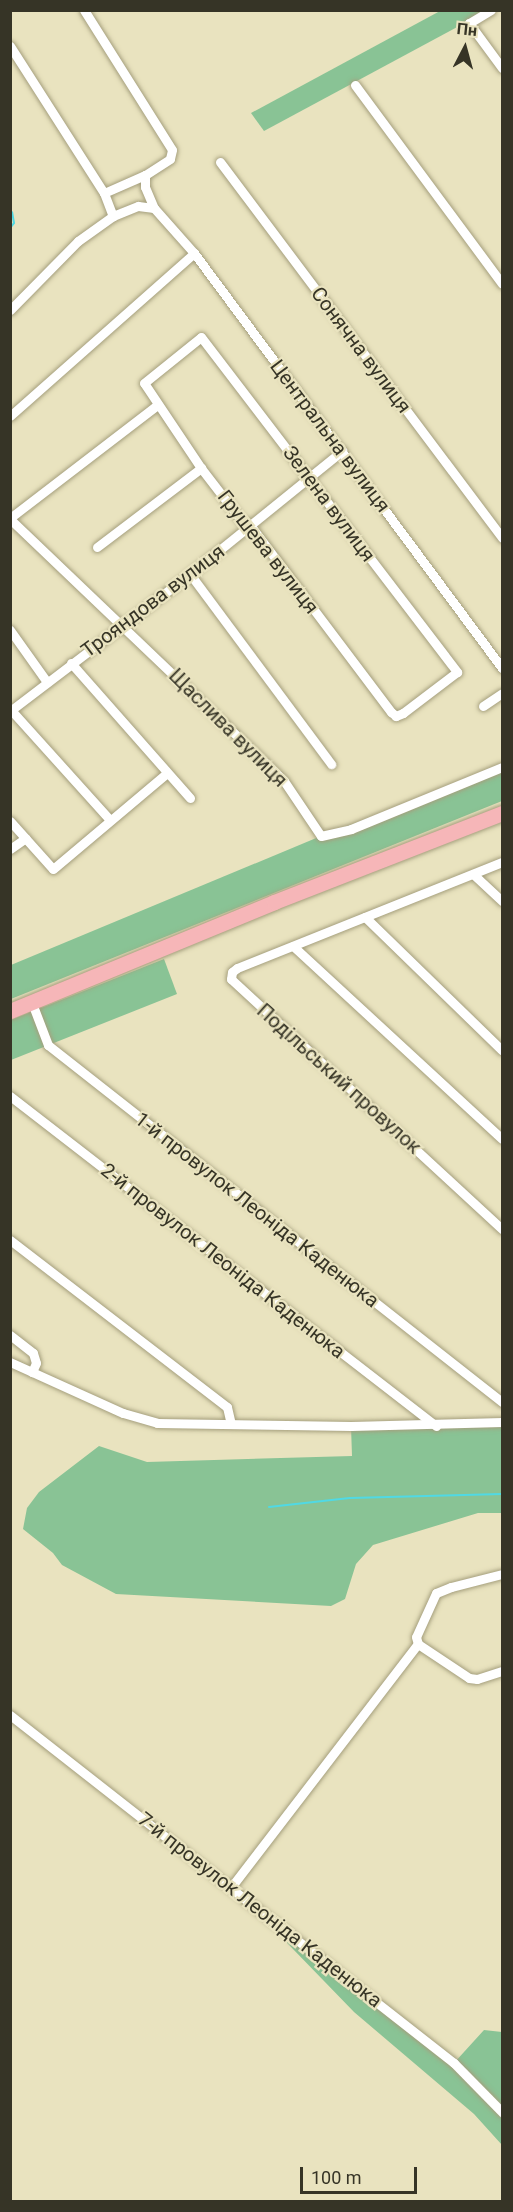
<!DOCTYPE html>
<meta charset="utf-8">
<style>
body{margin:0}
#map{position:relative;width:513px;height:2212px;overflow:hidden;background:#e9e3bf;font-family:Roboto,sans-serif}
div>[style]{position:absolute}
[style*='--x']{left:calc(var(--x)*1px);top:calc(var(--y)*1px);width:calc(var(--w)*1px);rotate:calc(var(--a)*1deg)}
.green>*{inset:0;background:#89c395}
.stream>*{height:2px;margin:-1px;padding:0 1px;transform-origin:1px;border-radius:1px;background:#50d9e4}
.roads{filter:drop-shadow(0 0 2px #a59f7d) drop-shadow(0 0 2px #a59f7d)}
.minor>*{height:9px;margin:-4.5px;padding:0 4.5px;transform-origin:4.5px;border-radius:4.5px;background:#fff}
.trunk>*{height:15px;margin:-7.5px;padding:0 7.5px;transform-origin:7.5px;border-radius:7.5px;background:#f6b6b8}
span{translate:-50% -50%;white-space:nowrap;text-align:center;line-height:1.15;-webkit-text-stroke:4.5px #e9e3bf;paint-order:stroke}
.street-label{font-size:20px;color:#363426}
.frame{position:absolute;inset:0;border:12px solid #363426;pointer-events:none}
.north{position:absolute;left:435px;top:18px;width:60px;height:60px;-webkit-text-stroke:4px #e9e3bf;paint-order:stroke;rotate:6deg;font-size:16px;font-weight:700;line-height:24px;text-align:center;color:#363426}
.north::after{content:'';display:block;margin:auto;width:21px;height:27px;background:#363426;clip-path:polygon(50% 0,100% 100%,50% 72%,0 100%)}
.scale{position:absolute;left:300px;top:2167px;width:117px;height:27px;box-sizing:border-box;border:3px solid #363426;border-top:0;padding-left:8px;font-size:18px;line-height:21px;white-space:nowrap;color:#363426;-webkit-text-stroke:4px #e9e3bf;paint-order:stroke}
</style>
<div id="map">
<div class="green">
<i style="clip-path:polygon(440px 11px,487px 11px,264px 131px,251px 113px)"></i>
<i style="clip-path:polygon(502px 767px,502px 801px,11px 999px,11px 965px,321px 836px)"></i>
<i style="clip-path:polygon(164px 959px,177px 994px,11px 1060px,11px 1020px)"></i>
<i style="clip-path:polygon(502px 1422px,502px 1513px,478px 1513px,373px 1545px,356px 1564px,345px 1599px,331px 1606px,116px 1594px,62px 1565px,53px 1553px,23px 1529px,27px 1508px,39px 1492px,99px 1446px,147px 1462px,352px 1456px,351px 1426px)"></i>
<i style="clip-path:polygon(232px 1886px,454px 2063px,484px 2030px,502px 2032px,502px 2145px,474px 2114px,354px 2012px)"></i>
</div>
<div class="stream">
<i style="--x:10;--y:228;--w:6;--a:-51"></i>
<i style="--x:14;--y:223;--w:11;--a:-100"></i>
<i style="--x:269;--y:1507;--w:81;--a:-6.3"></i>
<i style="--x:350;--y:1498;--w:152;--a:-1.5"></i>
</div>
<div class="roads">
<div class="minor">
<i style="--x:84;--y:10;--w:165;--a:57.8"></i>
<i style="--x:172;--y:150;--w:9;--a:103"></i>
<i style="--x:170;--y:159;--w:30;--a:147"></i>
<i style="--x:145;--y:175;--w:12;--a:90"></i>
<i style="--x:145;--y:187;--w:23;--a:67"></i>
<i style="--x:154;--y:208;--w:60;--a:48.4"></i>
<i style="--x:194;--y:253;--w:517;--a:53.42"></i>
<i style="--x:491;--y:10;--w:26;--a:149"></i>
<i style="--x:469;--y:23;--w:56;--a:53.7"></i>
<i style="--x:10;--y:46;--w:174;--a:57.4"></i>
<i style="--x:104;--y:193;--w:25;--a:69"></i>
<i style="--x:355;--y:85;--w:247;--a:53.5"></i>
<i style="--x:220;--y:162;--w:470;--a:53.1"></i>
<i style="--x:104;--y:193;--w:45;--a:-23.7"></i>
<i style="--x:10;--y:310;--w:97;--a:-45.4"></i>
<i style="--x:78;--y:241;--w:43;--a:-35.5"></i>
<i style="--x:113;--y:216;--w:27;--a:-22"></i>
<i style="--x:138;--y:206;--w:16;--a:7"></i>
<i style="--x:201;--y:337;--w:422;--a:52.6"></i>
<i style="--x:457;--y:672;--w:68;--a:142.8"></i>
<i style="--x:403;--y:713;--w:8;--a:157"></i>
<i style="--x:396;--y:716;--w:6;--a:-141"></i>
<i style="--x:391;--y:712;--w:234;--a:-127"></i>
<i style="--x:250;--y:525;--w:10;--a:-151"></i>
<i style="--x:241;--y:520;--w:66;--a:-127.6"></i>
<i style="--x:201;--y:468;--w:102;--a:-123.8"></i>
<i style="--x:144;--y:383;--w:73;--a:-38.9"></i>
<i style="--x:10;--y:416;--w:246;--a:-41.5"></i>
<i style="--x:10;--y:518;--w:185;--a:-37.5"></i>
<i style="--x:10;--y:519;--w:379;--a:43.7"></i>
<i style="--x:284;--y:781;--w:66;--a:56.1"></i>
<i style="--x:321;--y:836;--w:31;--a:-13"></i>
<i style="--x:351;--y:829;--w:163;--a:-22.3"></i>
<i style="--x:97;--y:547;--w:131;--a:-37.2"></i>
<i style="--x:190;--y:574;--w:237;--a:53.4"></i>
<i style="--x:10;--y:630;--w:64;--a:54.6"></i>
<i style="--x:71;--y:663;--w:180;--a:48.6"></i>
<i style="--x:483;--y:706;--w:23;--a:-34"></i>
<i style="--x:11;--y:710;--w:148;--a:48"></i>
<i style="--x:10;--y:711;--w:226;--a:-37.3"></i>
<i style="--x:190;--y:574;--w:196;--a:-39"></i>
<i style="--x:10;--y:821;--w:64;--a:48.1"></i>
<i style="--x:53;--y:869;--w:149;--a:-40.1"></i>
<i style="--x:10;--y:849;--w:19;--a:-35"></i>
<i style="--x:502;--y:862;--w:285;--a:158.2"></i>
<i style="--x:237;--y:968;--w:6;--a:141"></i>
<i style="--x:232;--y:972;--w:7;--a:98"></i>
<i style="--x:231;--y:979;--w:369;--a:42.7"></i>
<i style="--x:473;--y:874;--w:40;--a:43"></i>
<i style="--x:365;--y:917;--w:191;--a:44.2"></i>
<i style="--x:293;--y:946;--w:284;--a:42.7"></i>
<i style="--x:32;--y:1003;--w:45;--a:69.1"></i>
<i style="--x:48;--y:1045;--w:578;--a:38.18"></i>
<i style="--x:10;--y:1096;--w:539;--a:37.76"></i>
<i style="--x:10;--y:1240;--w:274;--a:37.6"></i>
<i style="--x:227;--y:1407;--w:17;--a:77"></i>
<i style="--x:10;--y:1335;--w:29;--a:38"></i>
<i style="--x:33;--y:1353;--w:10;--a:73"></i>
<i style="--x:36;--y:1363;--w:10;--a:114"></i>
<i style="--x:10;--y:1362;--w:124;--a:24.3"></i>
<i style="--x:123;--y:1413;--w:35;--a:16"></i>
<i style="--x:157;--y:1423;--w:194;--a:0.9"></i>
<i style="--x:351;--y:1426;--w:151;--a:-1.5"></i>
<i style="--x:502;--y:1574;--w:53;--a:165.7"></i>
<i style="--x:451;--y:1587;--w:16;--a:158"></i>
<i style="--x:436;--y:1593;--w:48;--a:114.4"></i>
<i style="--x:416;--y:1637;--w:7;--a:74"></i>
<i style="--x:418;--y:1644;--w:61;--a:33.7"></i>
<i style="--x:469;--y:1678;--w:8;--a:7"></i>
<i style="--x:477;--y:1679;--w:26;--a:-18"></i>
<i style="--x:10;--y:1715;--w:564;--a:38.09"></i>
<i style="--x:454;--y:2063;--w:69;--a:45.6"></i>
<i style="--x:232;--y:1886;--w:305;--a:-52.5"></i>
</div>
<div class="trunk">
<i style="--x:10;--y:1011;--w:286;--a:-22.4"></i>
<i style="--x:274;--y:902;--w:245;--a:-21.3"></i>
</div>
</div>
<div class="street-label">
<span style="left:361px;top:350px;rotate:53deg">Сонячна вулиця</span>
<span style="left:330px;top:436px;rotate:53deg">Центральна вулиця</span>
<span style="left:329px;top:504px;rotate:53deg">Зелена вулиця</span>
<span style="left:268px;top:552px;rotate:52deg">Грушева вулиця</span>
<span style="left:153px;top:601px;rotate:-37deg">Трояндова вулиця</span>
<span style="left:228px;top:728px;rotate:45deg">Щаслива вулиця</span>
<span style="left:339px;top:1079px;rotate:42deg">Подільський провулок</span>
<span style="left:257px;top:1210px;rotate:38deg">1-й провулок Леоніда Каденюка</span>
<span style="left:223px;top:1261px;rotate:38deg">2-й провулок Леоніда Каденюка</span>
<span style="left:260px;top:1910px;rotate:38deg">7-й провулок Леоніда Каденюка</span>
</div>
<div class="frame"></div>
<div class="north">Пн</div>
<div class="scale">100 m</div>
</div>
